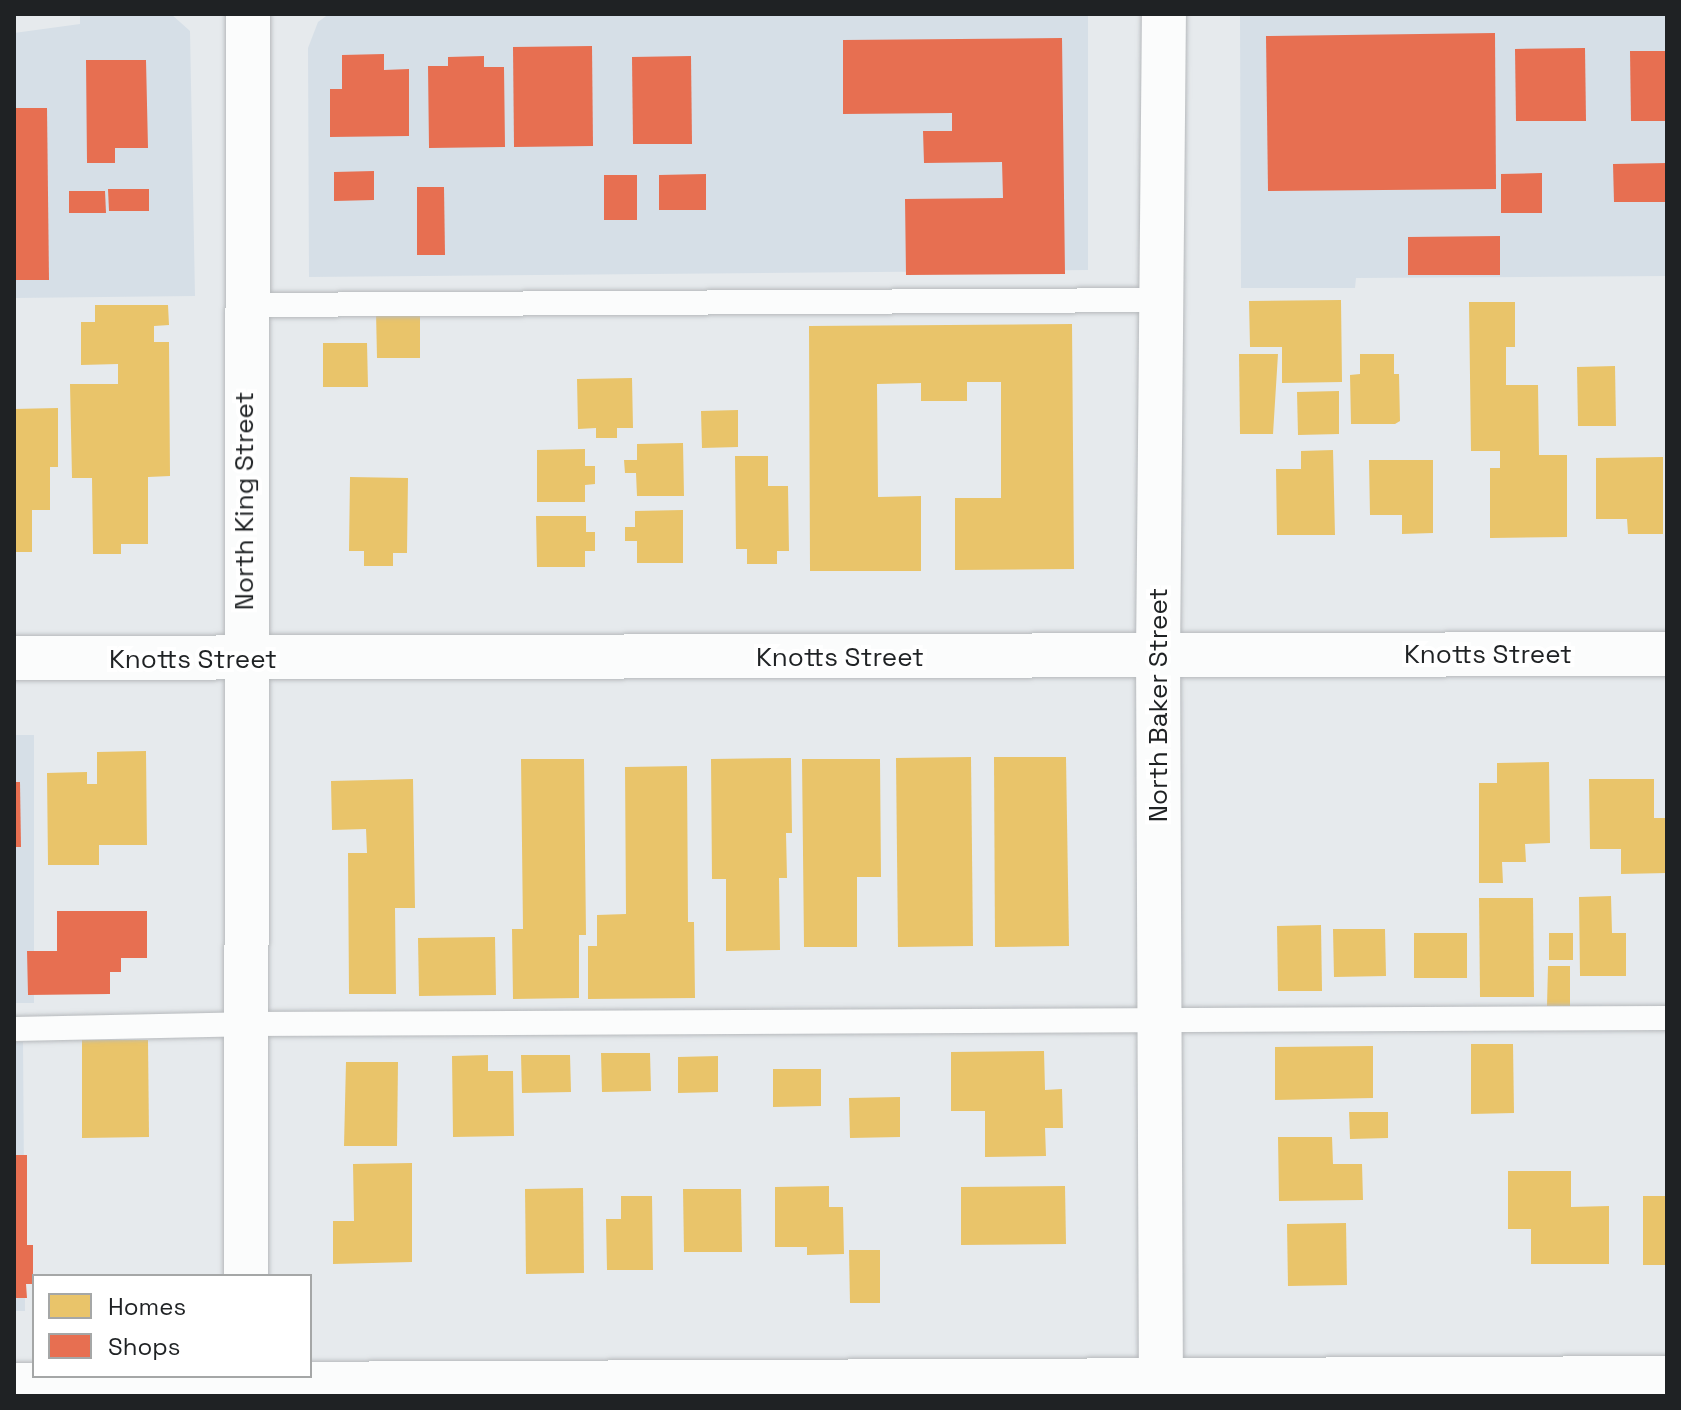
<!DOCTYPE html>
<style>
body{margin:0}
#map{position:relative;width:1681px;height:1410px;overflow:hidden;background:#e6eaed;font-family:"Space Grotesk",sans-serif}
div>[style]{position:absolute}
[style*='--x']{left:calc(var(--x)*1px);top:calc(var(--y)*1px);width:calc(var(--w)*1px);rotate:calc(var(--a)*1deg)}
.built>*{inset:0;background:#d6dfe7}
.homes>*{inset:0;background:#e9c46a}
.shops>*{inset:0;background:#e76f51}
.roads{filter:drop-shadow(0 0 2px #b6b9bc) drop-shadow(0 0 2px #b6b9bc)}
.service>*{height:24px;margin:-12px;padding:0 12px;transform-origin:12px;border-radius:12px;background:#fbfcfc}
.minor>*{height:44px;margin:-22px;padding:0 22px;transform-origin:22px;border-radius:22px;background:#fbfcfc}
span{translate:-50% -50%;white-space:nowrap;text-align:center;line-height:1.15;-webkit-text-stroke:8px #fff;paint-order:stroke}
.street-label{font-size:26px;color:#1f2224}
.frame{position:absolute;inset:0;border:16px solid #1f2224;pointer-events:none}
.legend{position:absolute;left:32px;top:1274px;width:280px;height:104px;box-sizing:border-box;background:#fff;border:2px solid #a5a7a7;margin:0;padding:10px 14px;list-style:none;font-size:24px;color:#1f2224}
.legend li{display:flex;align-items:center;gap:16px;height:40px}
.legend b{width:40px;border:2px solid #a5a7a7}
</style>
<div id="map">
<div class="built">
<i style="clip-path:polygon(80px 14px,171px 14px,190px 31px,195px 296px,14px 298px,14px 33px,80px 24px)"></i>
<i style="clip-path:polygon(329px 14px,1088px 14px,1088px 270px,309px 277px,308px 48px,318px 22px)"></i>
<i style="clip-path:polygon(1240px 14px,1667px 14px,1667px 276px,1356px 278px,1355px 288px,1241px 288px)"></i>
<i style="clip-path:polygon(14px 735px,34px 735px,34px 1003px,14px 1003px)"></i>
<i style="clip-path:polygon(14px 1042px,23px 1042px,25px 1311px,14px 1311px)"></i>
</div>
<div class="homes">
<i style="clip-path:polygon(1341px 300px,1342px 382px,1282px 383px,1282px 347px,1250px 347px,1249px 301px)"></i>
<i style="clip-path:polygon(1469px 302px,1515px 302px,1515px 347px,1506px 347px,1506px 385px,1538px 385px,1539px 455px,1567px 455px,1567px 537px,1490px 538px,1490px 468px,1500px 468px,1500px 451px,1471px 451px)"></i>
<i style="clip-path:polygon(95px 305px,168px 305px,169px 325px,154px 326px,154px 342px,169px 342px,170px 476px,148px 477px,148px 544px,121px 544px,121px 554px,93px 554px,92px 478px,72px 478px,70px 384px,118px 384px,118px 364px,81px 365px,81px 322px,95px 322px)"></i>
<i style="clip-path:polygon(376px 311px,420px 311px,420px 358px,377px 358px)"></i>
<i style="clip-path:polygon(1072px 324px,1074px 569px,955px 570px,955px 498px,1001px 498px,1001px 382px,967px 382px,967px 401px,921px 401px,921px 383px,877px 384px,878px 497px,921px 496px,921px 571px,810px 571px,809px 326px)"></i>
<i style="clip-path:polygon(323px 343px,367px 343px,368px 387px,323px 387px)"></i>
<i style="clip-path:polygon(1239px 354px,1278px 354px,1273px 434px,1240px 434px)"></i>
<i style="clip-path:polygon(1360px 354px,1394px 354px,1394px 374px,1399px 374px,1400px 421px,1395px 424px,1351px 424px,1350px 375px,1360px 374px)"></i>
<i style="clip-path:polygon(1615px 366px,1616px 426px,1578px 426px,1577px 367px)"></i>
<i style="clip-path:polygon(632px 378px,633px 428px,617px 428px,617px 438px,596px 438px,596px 428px,578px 429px,577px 379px)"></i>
<i style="clip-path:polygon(1339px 391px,1339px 434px,1298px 435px,1297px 392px)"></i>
<i style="clip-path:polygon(58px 408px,58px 467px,50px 467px,50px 510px,32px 510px,32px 552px,14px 552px,14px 409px)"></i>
<i style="clip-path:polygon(738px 410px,738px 447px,702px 448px,701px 411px)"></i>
<i style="clip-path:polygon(683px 443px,684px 496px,637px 496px,636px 473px,625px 473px,624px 460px,637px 460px,637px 444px)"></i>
<i style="clip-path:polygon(585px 449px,585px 466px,595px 466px,595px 484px,585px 485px,585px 502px,537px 502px,537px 450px)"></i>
<i style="clip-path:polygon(1333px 450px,1335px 535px,1277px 535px,1276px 469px,1301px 469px,1301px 451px)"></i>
<i style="clip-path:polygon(735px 456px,768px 456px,768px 486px,788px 486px,789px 551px,777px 551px,777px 564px,747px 564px,747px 549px,736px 549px)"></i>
<i style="clip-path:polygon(1663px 457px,1663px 534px,1628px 534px,1627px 519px,1596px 519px,1596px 458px)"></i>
<i style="clip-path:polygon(1369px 460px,1433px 460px,1433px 533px,1402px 534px,1402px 515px,1370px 515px)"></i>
<i style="clip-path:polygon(350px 477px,408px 478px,407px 553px,393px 553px,393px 566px,364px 566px,364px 551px,349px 551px)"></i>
<i style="clip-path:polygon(683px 510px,683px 563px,637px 563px,637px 541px,625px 541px,625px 527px,635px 527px,635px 511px)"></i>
<i style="clip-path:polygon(536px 516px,586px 516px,586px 532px,595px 532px,595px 551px,585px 551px,585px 567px,537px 567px)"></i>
<i style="clip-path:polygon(146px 751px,147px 845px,99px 845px,99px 865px,48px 865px,47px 773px,87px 772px,87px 784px,97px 784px,97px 752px)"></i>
<i style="clip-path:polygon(971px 757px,973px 946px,898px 947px,896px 758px)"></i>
<i style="clip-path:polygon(994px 757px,1066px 757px,1069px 946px,995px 947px)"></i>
<i style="clip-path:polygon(791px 758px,792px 833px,786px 833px,787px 878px,779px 878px,780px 950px,726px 951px,726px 879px,712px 879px,711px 759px)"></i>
<i style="clip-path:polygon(521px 759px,584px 759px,586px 935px,579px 935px,579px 998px,513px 999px,512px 929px,523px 929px)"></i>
<i style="clip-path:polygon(802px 759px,880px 759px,881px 877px,857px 877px,857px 947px,804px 947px)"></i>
<i style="clip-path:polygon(1549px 762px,1550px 843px,1525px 844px,1526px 862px,1502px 862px,1503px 883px,1479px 883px,1479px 783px,1497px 783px,1497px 763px)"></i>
<i style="clip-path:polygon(687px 766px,688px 922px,694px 922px,695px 998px,588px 999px,588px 946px,597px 946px,597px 915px,626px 914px,625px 767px)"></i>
<i style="clip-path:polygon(413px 779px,415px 908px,395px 908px,396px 994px,349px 994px,348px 853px,367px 853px,366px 829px,332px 830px,331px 781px)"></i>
<i style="clip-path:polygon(1589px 779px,1654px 779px,1654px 818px,1667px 818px,1667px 873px,1621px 874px,1621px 849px,1590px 849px)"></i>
<i style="clip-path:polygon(1611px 896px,1612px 933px,1626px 933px,1626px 976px,1580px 976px,1579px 897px)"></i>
<i style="clip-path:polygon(1479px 898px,1533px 898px,1534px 997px,1480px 997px)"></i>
<i style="clip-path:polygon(1321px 925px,1322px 991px,1278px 991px,1277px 926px)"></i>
<i style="clip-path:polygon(1333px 929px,1385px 929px,1386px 976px,1334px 977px)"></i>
<i style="clip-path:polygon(1414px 933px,1467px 933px,1467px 978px,1414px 978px)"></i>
<i style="clip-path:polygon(1549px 933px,1573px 933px,1573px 960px,1549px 960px)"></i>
<i style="clip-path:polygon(495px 937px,496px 995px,419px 996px,418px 938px)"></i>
<i style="clip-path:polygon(1548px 966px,1570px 966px,1570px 1006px,1547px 1006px)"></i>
<i style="clip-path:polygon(82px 1040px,148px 1040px,149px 1137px,82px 1138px)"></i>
<i style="clip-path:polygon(1471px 1044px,1513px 1044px,1514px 1113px,1471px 1114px)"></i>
<i style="clip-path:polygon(1373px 1046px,1373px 1098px,1275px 1100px,1275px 1047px)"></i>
<i style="clip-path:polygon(1044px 1051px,1045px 1090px,1062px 1089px,1063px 1128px,1045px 1128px,1046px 1156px,985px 1157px,985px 1111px,951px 1111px,951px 1052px)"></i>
<i style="clip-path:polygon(601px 1053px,650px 1053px,651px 1091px,602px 1092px)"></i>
<i style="clip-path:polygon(488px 1055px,488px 1071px,513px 1071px,514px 1136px,453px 1137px,452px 1056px)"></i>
<i style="clip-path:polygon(521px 1055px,570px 1055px,571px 1092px,522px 1093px)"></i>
<i style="clip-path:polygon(718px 1056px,718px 1092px,678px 1093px,678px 1057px)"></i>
<i style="clip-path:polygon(346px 1062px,398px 1062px,397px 1146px,344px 1146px)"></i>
<i style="clip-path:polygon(773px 1069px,821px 1069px,821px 1106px,773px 1107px)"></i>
<i style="clip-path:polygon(900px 1097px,900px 1137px,850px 1138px,849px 1098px)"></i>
<i style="clip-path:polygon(1349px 1112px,1388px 1112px,1388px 1138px,1350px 1139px)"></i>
<i style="clip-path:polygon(1278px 1137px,1332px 1137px,1333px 1164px,1362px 1164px,1363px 1200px,1279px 1201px)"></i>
<i style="clip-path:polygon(412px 1163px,412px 1262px,333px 1264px,333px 1221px,354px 1221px,353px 1164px)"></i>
<i style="clip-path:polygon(1508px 1171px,1571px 1171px,1571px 1207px,1609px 1206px,1609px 1264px,1531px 1264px,1531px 1229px,1508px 1229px)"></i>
<i style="clip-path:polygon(829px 1186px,829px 1207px,843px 1207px,844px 1254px,807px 1255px,807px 1247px,775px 1247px,775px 1187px)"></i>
<i style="clip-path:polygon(1065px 1186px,1066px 1244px,961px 1245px,961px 1187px)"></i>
<i style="clip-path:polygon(583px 1188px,584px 1273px,526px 1274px,525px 1189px)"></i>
<i style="clip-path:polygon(683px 1189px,741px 1189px,742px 1252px,684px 1252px)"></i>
<i style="clip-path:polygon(621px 1196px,652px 1196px,653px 1270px,607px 1270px,606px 1219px,621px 1219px)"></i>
<i style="clip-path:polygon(1643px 1196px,1667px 1196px,1667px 1265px,1643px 1265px)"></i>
<i style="clip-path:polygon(1346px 1223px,1347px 1285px,1288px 1286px,1287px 1224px)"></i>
<i style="clip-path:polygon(849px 1250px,880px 1250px,880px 1303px,850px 1303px)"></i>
</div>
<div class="shops">
<i style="clip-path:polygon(1495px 33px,1496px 189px,1268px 191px,1266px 36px)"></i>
<i style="clip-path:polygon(1062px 38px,1065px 274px,906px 275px,905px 199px,1003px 198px,1002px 162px,924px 163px,923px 131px,952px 131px,952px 113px,843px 114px,843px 40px)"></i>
<i style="clip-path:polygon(592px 46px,593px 146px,514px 147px,513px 47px)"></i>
<i style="clip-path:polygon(1585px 48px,1586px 121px,1516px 121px,1515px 49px)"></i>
<i style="clip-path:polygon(1630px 51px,1667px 51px,1667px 121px,1631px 121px)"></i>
<i style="clip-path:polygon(384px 54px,384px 70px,409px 69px,409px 136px,330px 137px,330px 89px,342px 89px,342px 55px)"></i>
<i style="clip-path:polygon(484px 56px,484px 67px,504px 67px,505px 147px,429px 148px,428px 66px,448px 66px,448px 57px)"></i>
<i style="clip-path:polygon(691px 56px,692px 144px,633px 144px,632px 57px)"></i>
<i style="clip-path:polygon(86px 60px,146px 60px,148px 148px,115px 148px,115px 163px,87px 163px)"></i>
<i style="clip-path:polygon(14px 108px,47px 108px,49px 280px,14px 280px)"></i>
<i style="clip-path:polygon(1667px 163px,1667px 202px,1614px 202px,1613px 164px)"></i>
<i style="clip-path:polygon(374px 171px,374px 200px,334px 201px,334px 172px)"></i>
<i style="clip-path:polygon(1542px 173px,1542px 213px,1501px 213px,1501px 174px)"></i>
<i style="clip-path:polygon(706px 174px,706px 210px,659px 210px,659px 175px)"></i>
<i style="clip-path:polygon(604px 175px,637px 175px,637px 220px,604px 220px)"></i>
<i style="clip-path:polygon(417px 187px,444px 187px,445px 255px,417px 255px)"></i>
<i style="clip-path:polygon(108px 189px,149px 189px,149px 211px,109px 211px)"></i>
<i style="clip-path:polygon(69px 191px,105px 191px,106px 213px,69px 213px)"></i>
<i style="clip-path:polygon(1500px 236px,1500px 275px,1408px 275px,1408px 237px)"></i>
<i style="clip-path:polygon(14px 782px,20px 782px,21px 847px,14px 847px)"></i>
<i style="clip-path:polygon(57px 911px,147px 911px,147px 958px,121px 958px,121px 972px,110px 972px,110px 994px,28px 995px,27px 951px,57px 951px)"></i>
<i style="clip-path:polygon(14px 1155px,27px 1155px,27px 1245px,33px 1245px,33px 1284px,26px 1284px,27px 1298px,14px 1298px)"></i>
</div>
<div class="roads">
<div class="service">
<i style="--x:246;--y:305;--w:915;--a:-0.31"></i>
<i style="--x:14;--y:1029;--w:231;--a:-1.2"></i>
<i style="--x:245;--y:1024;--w:1422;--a:-0.24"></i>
</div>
<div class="minor">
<i style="--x:14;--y:658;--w:1653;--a:-0.14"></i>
<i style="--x:246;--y:1276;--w:1262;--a:-89.91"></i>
<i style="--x:14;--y:1385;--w:1653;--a:-0.24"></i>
<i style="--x:1161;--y:1396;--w:739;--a:-90.23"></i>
<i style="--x:1158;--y:657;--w:643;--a:-89.47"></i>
</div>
</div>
<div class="street-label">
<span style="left:245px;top:501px;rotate:-90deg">North King Street</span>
<span style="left:1488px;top:655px">Knotts Street</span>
<span style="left:840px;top:658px">Knotts Street</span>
<span style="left:193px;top:660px">Knotts Street</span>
<span style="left:1159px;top:705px;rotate:-90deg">North Baker Street</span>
</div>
<div class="frame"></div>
<ul class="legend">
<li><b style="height:22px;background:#e9c46a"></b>Homes</li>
<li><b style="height:22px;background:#e76f51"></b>Shops</li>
</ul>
</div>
